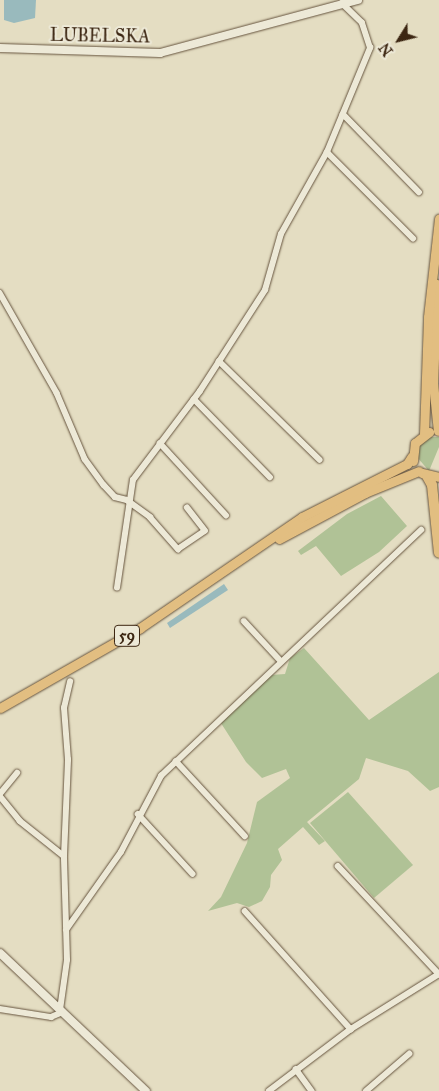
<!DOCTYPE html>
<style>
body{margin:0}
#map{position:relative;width:439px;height:1091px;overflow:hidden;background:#e4ddc2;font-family:"IM FELL Great Primer",serif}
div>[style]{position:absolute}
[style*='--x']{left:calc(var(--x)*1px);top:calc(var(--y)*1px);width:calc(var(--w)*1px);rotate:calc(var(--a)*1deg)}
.green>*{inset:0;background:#b0c296}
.water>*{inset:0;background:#99babd}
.roads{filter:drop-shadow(0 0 1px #66543e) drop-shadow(0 0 1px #66543e)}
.street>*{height:5.5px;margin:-2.75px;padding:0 2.75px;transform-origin:2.75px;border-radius:2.75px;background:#ede9d7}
.secondary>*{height:8px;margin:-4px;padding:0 4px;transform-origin:4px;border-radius:4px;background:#ede9d7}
.primary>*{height:9px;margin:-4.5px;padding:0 4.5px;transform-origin:4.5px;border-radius:4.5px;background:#e2be81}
.highway>*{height:10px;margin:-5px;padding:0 5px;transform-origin:5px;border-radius:5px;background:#e2be81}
span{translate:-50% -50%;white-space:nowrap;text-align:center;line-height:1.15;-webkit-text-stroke:4px #ede9d7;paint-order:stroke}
.shield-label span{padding:1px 4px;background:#ede9d7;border:1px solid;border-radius:4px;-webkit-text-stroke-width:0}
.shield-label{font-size:16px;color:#3c2612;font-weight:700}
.street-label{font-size:18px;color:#3c2612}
.north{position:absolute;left:374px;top:15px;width:50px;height:50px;-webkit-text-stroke:4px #ede9d7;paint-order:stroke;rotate:234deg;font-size:14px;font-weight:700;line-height:20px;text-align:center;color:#3c2612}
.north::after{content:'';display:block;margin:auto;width:18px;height:22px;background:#3c2612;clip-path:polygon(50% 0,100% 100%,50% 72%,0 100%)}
</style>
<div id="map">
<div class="green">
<i style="clip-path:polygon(429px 437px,439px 437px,439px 447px,429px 471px,417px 457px,420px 445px)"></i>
<i style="clip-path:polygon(381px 496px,407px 526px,379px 552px,341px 576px,316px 546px,301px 555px,298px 551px,347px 514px)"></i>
<i style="clip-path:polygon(304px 648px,369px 720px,439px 672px,439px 787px,430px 791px,408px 771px,366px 758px,359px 779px,307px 822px,325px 841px,319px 845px,303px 827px,278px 849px,282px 860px,271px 875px,270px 887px,262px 901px,249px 907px,237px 903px,208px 911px,221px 897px,247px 843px,257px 802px,290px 778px,286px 769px,262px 778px,246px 762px,219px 720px,271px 675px,285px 674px,290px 658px)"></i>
<i style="clip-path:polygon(348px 792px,413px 865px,374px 898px,310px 823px)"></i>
</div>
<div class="water">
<i style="clip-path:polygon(4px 0,36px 0,35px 18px,14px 23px,4px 20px)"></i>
<i style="clip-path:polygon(224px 584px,228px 590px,170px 628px,167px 623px)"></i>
</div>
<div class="roads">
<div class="street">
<i style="--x:343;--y:114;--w:109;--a:45.7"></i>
<i style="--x:327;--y:152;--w:122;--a:45"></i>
<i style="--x:0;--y:293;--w:115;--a:60.3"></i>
<i style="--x:57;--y:393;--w:72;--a:67"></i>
<i style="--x:85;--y:459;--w:32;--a:54"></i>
<i style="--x:104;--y:485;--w:16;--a:47"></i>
<i style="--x:115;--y:497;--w:12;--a:14"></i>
<i style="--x:127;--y:500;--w:29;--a:36"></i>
<i style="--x:150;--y:517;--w:43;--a:48.8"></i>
<i style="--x:178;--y:549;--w:32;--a:-34"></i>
<i style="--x:205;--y:531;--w:29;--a:-128"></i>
<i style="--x:219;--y:361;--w:141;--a:44.4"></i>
<i style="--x:194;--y:399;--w:109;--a:45.7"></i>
<i style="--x:160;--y:443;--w:98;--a:47.5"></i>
<i style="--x:117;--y:588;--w:109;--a:-81.6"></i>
<i style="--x:133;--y:480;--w:111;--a:-53"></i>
<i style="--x:200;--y:391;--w:120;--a:-57.2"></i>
<i style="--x:265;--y:290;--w:58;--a:-74.1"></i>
<i style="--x:281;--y:234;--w:94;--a:-60.7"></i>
<i style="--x:327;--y:152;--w:113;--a:-67.5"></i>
<i style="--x:370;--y:48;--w:26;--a:-108"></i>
<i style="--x:362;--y:23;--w:28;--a:-136"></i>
<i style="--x:244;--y:621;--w:53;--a:47.3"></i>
<i style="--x:176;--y:761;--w:102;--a:47.4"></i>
<i style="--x:0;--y:794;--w:27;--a:-51"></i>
<i style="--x:0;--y:796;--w:32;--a:51"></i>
<i style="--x:20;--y:821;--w:56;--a:38.5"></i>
<i style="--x:138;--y:814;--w:81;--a:47.5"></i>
<i style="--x:338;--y:866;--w:148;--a:46.9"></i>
<i style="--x:245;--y:911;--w:159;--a:48.1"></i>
<i style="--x:66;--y:930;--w:95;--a:-54.8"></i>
<i style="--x:121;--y:852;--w:86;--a:-62.2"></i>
<i style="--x:161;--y:776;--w:358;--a:-43.4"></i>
<i style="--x:0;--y:1009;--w:52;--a:8.9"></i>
<i style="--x:51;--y:1017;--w:13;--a:-23"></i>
<i style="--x:60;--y:1010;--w:50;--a:-82"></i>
<i style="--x:67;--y:960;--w:104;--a:-91.7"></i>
<i style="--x:64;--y:856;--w:96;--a:-87.6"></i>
<i style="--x:68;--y:760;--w:52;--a:-94.4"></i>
<i style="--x:64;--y:708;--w:27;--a:-77"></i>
<i style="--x:296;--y:1069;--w:27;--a:54"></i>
<i style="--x:269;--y:1091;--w:103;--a:-37.1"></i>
<i style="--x:351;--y:1029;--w:104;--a:-32"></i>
<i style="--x:366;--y:1091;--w:57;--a:-40.7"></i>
</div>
<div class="secondary">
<i style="--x:0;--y:48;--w:160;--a:1.8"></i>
<i style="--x:160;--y:53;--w:205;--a:-15"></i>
<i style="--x:0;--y:953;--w:201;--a:43.4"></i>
</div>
<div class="primary">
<i style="--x:437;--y:284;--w:99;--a:92.3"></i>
<i style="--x:433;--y:383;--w:48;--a:84.1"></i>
<i style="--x:424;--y:434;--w:117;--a:-88"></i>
<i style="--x:428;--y:317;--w:99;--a:-83.6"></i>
<i style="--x:413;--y:461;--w:18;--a:-84"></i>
<i style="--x:415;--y:443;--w:18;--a:-38"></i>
<i style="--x:422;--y:473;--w:17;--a:13"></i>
<i style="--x:279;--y:539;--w:98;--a:-28.1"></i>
<i style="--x:365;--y:493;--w:58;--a:-22.2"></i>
<i style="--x:0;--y:708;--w:161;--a:-29.7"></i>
<i style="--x:140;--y:628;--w:196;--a:-34.4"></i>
<i style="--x:302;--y:517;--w:118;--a:-26.8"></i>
<i style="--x:407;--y:464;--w:9;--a:-58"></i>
</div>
<div class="highway">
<i style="--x:427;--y:476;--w:10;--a:61"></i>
<i style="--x:432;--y:485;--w:68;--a:84.1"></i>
</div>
</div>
<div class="shield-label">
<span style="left:127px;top:636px">59</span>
</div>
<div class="street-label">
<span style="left:100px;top:36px;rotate:1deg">LUBELSKA</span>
</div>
<div class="north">N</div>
</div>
